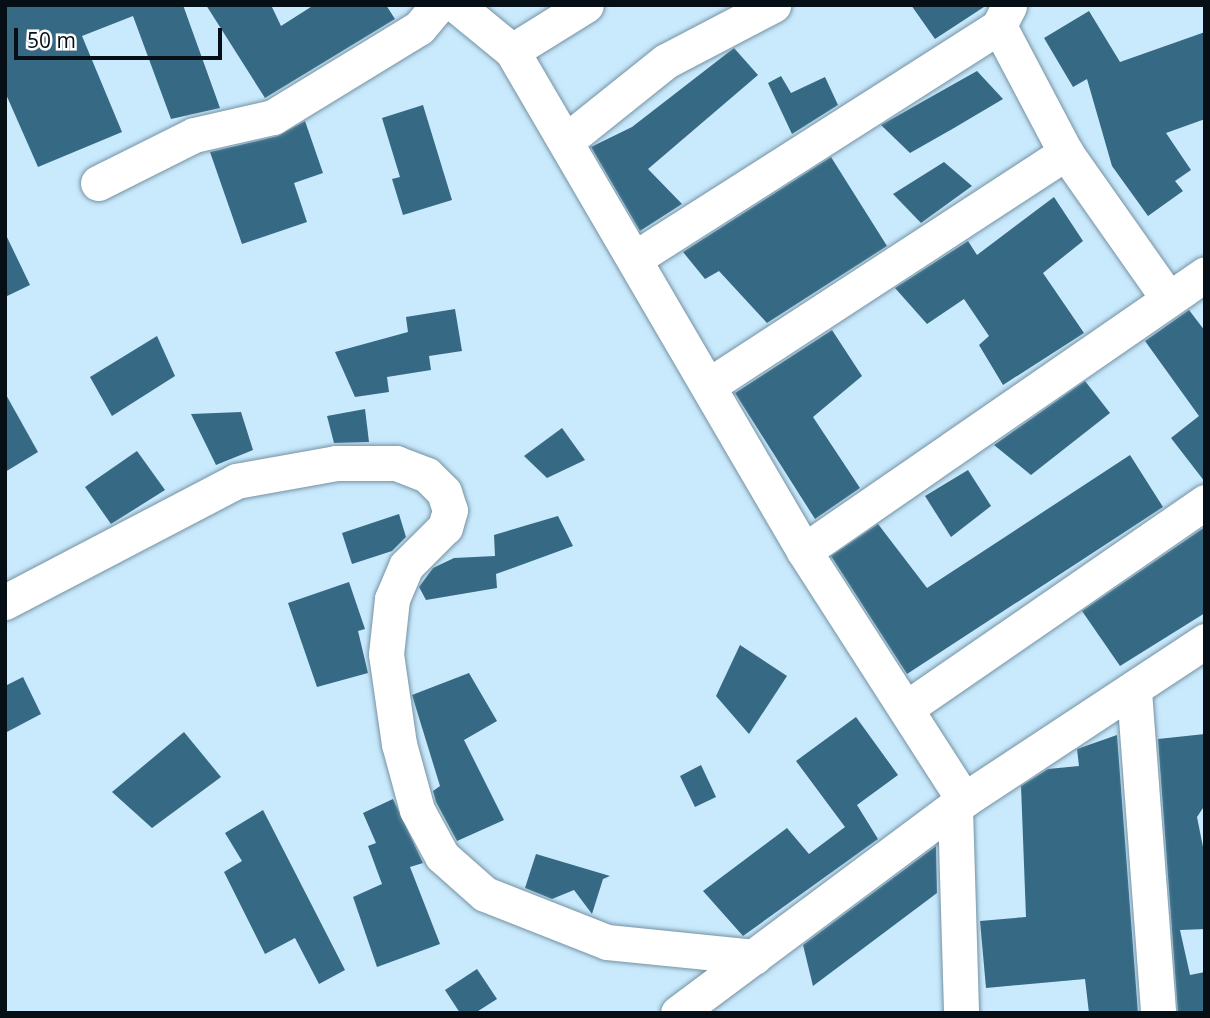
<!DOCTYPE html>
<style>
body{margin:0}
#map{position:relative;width:1210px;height:1018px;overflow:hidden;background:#c9e9fc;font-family:"Open Sans",sans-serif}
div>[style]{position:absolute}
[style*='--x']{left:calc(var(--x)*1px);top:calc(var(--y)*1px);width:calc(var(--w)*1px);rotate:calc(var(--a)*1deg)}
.building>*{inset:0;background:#356984}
.roads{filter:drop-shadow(0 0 2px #7492a3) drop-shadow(0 0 2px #7492a3)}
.minor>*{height:35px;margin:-17.5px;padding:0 17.5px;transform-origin:17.5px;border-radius:17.5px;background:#fff}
span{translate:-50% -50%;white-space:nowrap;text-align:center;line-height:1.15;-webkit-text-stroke:5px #fff;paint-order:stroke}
.frame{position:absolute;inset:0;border:7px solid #050f15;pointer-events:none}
.scale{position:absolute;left:14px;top:28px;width:208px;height:32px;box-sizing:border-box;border:4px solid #050f15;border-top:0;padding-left:9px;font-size:21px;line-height:24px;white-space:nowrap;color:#050f15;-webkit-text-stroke:5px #fff;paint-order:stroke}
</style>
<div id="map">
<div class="building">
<i style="clip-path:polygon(5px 5px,183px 5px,220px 108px,171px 119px,133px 16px,82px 36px,122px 132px,38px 167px,5px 92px)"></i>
<i style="clip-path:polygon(206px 5px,271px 5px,281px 26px,314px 5px,386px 5px,395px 19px,265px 98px)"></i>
<i style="clip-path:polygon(911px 5px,987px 5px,935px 39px)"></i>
<i style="clip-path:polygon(1089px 11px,1120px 62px,1205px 32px,1205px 119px,1166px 133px,1191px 170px,1175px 181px,1183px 191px,1148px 216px,1112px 166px,1087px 79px,1073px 87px,1044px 38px)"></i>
<i style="clip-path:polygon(734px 48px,758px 75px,648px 169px,682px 204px,640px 231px,591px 147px,632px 127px)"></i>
<i style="clip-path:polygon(977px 71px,1003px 99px,954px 128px,910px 153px,881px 125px)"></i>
<i style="clip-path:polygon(781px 76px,791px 93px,825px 77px,838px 105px,792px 134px,768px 83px)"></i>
<i style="clip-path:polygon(423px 105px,452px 200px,403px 215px,392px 179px,400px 177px,382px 118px)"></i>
<i style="clip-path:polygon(305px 121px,323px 173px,294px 183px,307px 222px,242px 244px,210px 152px,278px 136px)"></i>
<i style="clip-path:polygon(831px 157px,887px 246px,767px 323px,719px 271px,705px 279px,683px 252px)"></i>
<i style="clip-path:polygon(944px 162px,972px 186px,921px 223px,893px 194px)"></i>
<i style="clip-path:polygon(1054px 197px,1083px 241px,1043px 273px,1084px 333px,1003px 385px,979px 345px,989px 336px,964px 299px,927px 324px,895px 288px,968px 241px,977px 255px)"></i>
<i style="clip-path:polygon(5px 233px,30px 285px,5px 297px)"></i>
<i style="clip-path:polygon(455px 309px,462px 351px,429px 356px,431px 370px,387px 377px,389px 392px,355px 397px,335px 352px,408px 332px,406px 317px)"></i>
<i style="clip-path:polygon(1189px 310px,1205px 331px,1205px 482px,1171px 438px,1199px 416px,1145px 341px)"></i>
<i style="clip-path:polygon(832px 330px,862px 376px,813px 417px,860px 488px,815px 519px,735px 393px)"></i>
<i style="clip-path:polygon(157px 336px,175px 376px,112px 416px,90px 377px)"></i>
<i style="clip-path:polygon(1085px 381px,1110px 413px,1031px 475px,994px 445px)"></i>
<i style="clip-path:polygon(5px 393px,38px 452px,5px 472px)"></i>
<i style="clip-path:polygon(365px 409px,369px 442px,334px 443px,327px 416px)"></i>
<i style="clip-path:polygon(241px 412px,253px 450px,216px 465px,191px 414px)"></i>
<i style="clip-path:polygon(562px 428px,585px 460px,547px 478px,524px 456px)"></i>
<i style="clip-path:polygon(137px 451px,165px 490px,111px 524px,85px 487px)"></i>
<i style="clip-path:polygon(1130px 455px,1163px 507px,907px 674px,831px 556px,878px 524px,927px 588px)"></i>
<i style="clip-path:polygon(968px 470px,991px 506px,951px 537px,925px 496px)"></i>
<i style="clip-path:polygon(399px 514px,406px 537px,392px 551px,352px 564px,342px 533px)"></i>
<i style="clip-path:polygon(558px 516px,573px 546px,496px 574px,497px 588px,426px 600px,419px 587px,433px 568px,454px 558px,495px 556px,494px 535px)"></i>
<i style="clip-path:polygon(1205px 527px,1205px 613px,1120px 666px,1082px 611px)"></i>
<i style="clip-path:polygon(349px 582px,365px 629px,358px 631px,368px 673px,317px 687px,288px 603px)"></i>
<i style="clip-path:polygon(740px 645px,787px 676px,749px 734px,716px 696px)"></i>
<i style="clip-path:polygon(469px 673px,497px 721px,464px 740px,504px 820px,457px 841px,436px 802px,433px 791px,440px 786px,412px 695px)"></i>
<i style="clip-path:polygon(23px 677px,41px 714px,5px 733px,5px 686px)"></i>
<i style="clip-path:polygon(856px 717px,898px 775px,857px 805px,878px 839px,743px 936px,703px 891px,787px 828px,809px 854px,845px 827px,796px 761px)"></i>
<i style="clip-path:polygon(184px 732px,221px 777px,152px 828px,112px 792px)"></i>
<i style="clip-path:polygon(1205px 734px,1205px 805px,1197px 817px,1205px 857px,1205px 929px,1180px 930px,1190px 975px,1205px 972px,1205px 1013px,1178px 1013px,1158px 739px)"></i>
<i style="clip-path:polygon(1117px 735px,1138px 1013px,1089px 1013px,1085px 979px,986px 988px,980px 921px,1026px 917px,1021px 786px,1048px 769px,1079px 766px,1077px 749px)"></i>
<i style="clip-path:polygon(701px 765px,716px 797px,695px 807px,680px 776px)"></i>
<i style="clip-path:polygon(393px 799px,423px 863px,410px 867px,440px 944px,377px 967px,353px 897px,382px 884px,368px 846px,376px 843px,363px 813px)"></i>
<i style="clip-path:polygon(263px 810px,345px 970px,319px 984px,295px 938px,265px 954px,224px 872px,242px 861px,225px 833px)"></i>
<i style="clip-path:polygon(936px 846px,937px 893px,813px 986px,803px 945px)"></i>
<i style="clip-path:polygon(536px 854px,610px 876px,603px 879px,592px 914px,574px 890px,552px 899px,525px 888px)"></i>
<i style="clip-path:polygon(477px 969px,497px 999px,475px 1013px,460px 1013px,445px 990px)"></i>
</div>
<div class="roads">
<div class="minor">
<i style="--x:456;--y:5;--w:72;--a:39.4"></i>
<i style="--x:512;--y:51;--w:579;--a:59.72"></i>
<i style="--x:804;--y:551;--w:296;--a:57.3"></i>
<i style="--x:1009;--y:6;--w:22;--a:117"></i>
<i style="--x:999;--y:26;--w:144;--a:62.2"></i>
<i style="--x:1066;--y:153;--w:177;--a:54.9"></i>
<i style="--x:512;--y:51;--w:87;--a:-31.9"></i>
<i style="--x:566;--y:141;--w:128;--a:-38.7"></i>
<i style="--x:666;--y:61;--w:121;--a:-27.6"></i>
<i style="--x:98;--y:183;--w:107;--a:-26.6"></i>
<i style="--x:194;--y:135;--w:81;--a:-12.8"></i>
<i style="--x:273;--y:117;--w:171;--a:-31.4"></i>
<i style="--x:419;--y:28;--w:30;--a:-50"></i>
<i style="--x:637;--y:257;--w:429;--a:-32.5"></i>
<i style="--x:711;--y:384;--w:424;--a:-33.1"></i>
<i style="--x:804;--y:551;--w:487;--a:-34.6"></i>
<i style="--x:5;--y:602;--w:261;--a:-27.6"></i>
<i style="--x:236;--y:481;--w:102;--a:-10.2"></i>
<i style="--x:336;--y:463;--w:60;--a:0"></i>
<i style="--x:396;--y:463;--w:33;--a:21"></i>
<i style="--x:427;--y:475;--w:24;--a:45"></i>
<i style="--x:444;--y:492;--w:19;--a:72"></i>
<i style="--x:450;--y:510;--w:18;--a:106"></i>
<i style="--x:445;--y:527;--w:55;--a:135"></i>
<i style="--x:406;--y:566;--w:36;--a:113"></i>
<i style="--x:392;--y:599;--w:55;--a:96.2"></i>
<i style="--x:386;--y:654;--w:91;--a:81.8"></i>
<i style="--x:399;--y:744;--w:68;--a:74.7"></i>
<i style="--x:417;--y:810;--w:52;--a:61.5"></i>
<i style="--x:442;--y:856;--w:57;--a:41.5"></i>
<i style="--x:485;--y:894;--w:131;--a:21.5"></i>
<i style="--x:607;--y:942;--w:148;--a:5.8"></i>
<i style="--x:1134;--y:691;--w:323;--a:85.7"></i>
<i style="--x:908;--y:707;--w:361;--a:-34.6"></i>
<i style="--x:955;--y:808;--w:205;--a:88.3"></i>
<i style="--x:678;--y:1013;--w:357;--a:-36.7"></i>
<i style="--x:964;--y:800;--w:289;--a:-33.4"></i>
</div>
</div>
<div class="frame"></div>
<div class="scale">50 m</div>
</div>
